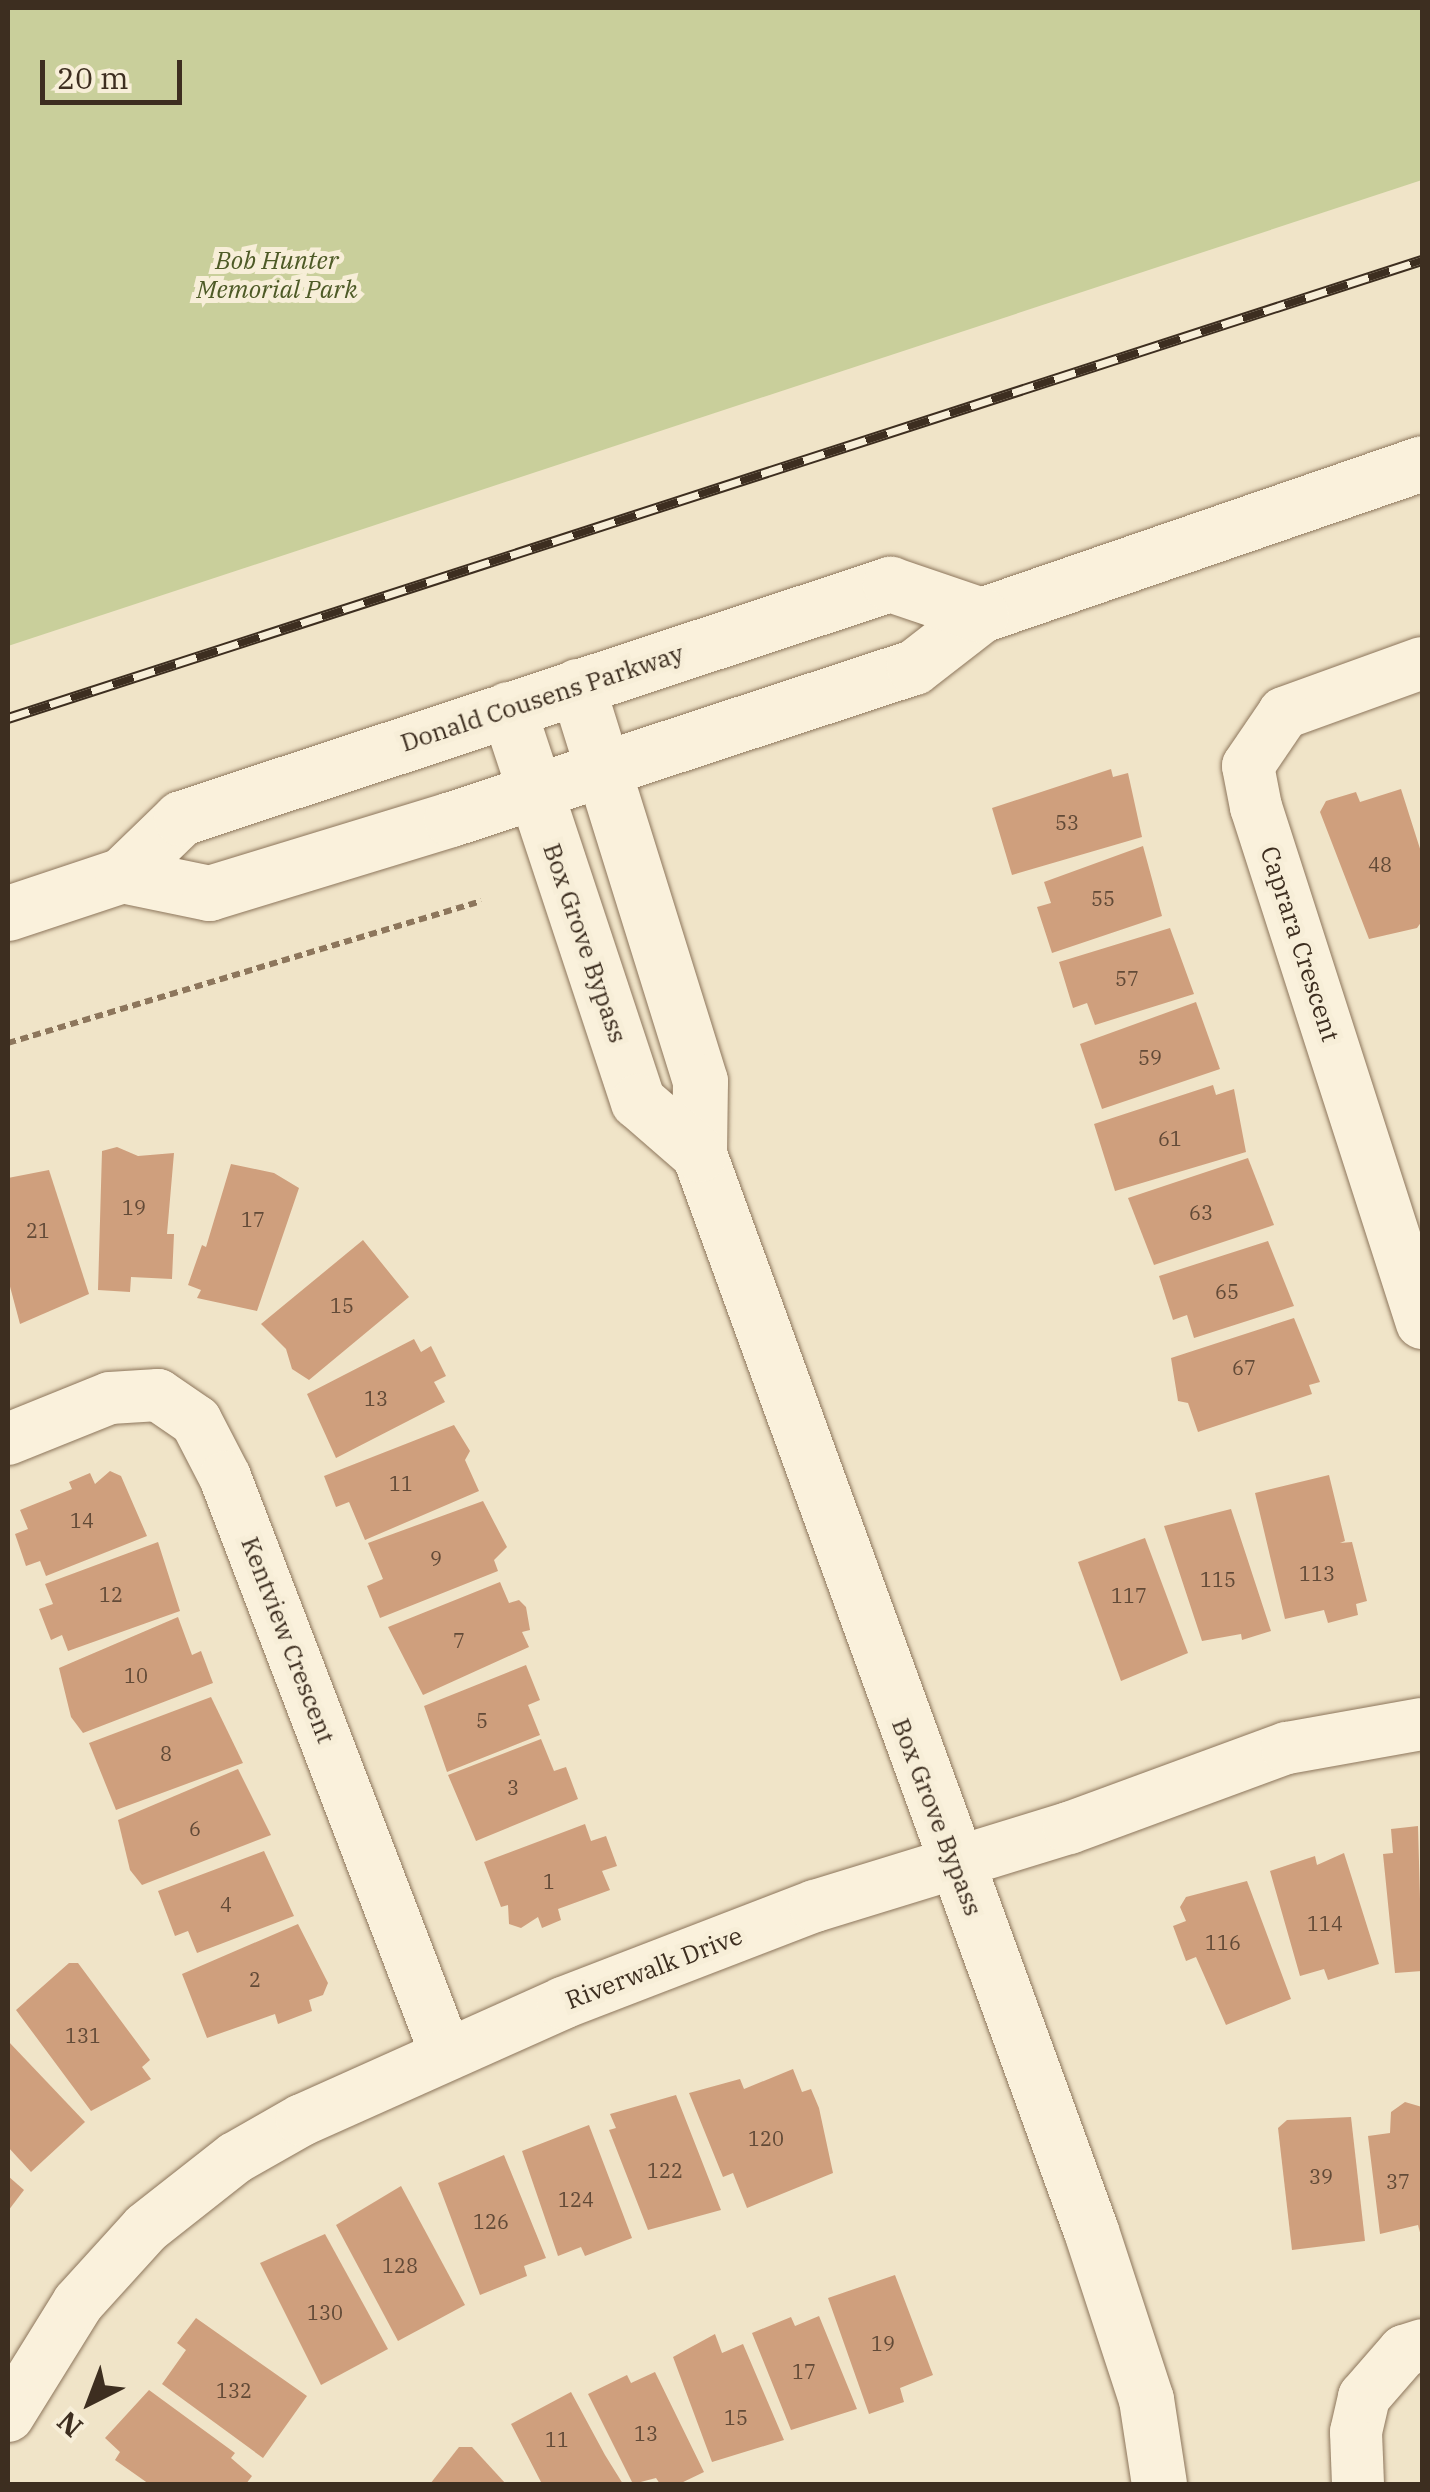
<!DOCTYPE html>
<style>
body{margin:0}
#map{position:relative;width:1430px;height:2492px;overflow:hidden;background:#f0e4c8;font-family:"IBM Plex Serif",serif}
div>[style]{position:absolute}
[style*='--x']{left:calc(var(--x)*1px);top:calc(var(--y)*1px);width:calc(var(--w)*1px);rotate:calc(var(--a)*1deg)}
.green>*{inset:0;background:#c9cf9b}
.building>*{inset:0;background:#cf9f7d}
.path>*{height:6px;margin-top:-3px;transform-origin:0;background:repeating-linear-gradient(90deg,#8d765c 0 8px,transparent 0 13px)}
.roads{filter:drop-shadow(0 0 2px #8d765c) drop-shadow(0 0 2px #8d765c)}
.minor>*{height:52px;margin:-26px;padding:0 26px;transform-origin:26px;border-radius:26px;background:#faf1dc}
.secondary>*{height:55px;margin:-27.5px;padding:0 27.5px;transform-origin:27.5px;border-radius:27.5px;background:#faf1dc}
.rail>*{height:11px;margin-top:-5.5px;transform-origin:0;background:repeating-linear-gradient(90deg,#f7eed8 0 22px,#3d2e20 0 44px);box-sizing:border-box;border-block:2px solid #3d2e20}
span{translate:-50% -50%;white-space:nowrap;text-align:center;line-height:1.15;-webkit-text-stroke:10px #f7eed8;paint-order:stroke}
.number-label{font-size:20px;color:#624a37}
.number-label span{-webkit-text-stroke-width:0}
.park-label{font-size:25px;color:#4d5a26;font-style:italic}
.street-label{font-size:25px;color:#3d2e20}
.frame{position:absolute;inset:0;border:10px solid #3d2e20;pointer-events:none}
.north{position:absolute;left:40px;top:2352px;width:100px;height:100px;-webkit-text-stroke:8px #f7eed8;paint-order:stroke;rotate:222deg;font-size:28px;font-weight:700;line-height:40px;text-align:center;color:#3d2e20}
.north::after{content:'';display:block;margin:auto;width:35px;height:45px;background:#3d2e20;clip-path:polygon(50% 0,100% 100%,50% 72%,0 100%)}
.scale{position:absolute;left:40px;top:60px;width:142px;height:45px;box-sizing:border-box;border:5px solid #3d2e20;border-top:0;padding-left:12px;font-size:30px;line-height:35px;white-space:nowrap;color:#3d2e20;-webkit-text-stroke:8px #f7eed8;paint-order:stroke}
</style>
<div id="map">
<div class="green">
<i style="clip-path:polygon(8px 8px,1422px 8px,1422px 180px,8px 646px)"></i>
</div>
<div class="building">
<i style="clip-path:polygon(1111px 769px,1113px 777px,1128px 773px,1142px 837px,1012px 875px,992px 808px)"></i>
<i style="clip-path:polygon(1401px 789px,1422px 855px,1422px 921px,1417px 928px,1369px 939px,1320px 812px,1326px 801px,1356px 792px,1360px 802px)"></i>
<i style="clip-path:polygon(1143px 846px,1162px 916px,1052px 953px,1037px 907px,1051px 903px,1044px 882px)"></i>
<i style="clip-path:polygon(1170px 928px,1194px 994px,1095px 1025px,1087px 1003px,1073px 1008px,1059px 962px)"></i>
<i style="clip-path:polygon(1196px 1002px,1220px 1069px,1102px 1109px,1080px 1044px)"></i>
<i style="clip-path:polygon(1213px 1085px,1216px 1095px,1234px 1089px,1246px 1152px,1115px 1191px,1094px 1124px)"></i>
<i style="clip-path:polygon(117px 1147px,138px 1156px,174px 1153px,167px 1234px,174px 1234px,172px 1279px,131px 1277px,130px 1292px,98px 1290px,102px 1151px)"></i>
<i style="clip-path:polygon(1248px 1158px,1274px 1225px,1154px 1265px,1128px 1198px)"></i>
<i style="clip-path:polygon(231px 1164px,274px 1173px,299px 1188px,257px 1311px,197px 1298px,201px 1290px,188px 1285px,202px 1245px,206px 1247px)"></i>
<i style="clip-path:polygon(49px 1170px,89px 1294px,20px 1324px,8px 1279px,8px 1178px)"></i>
<i style="clip-path:polygon(363px 1240px,409px 1297px,309px 1380px,292px 1369px,286px 1349px,261px 1324px)"></i>
<i style="clip-path:polygon(1268px 1241px,1294px 1306px,1194px 1338px,1187px 1315px,1173px 1320px,1159px 1276px)"></i>
<i style="clip-path:polygon(1294px 1318px,1320px 1382px,1309px 1385px,1312px 1394px,1198px 1432px,1188px 1403px,1178px 1401px,1171px 1358px)"></i>
<i style="clip-path:polygon(414px 1339px,421px 1352px,431px 1346px,446px 1376px,434px 1382px,445px 1402px,336px 1458px,307px 1394px)"></i>
<i style="clip-path:polygon(454px 1425px,470px 1451px,465px 1460px,479px 1491px,365px 1540px,349px 1502px,336px 1507px,324px 1476px)"></i>
<i style="clip-path:polygon(110px 1471px,121px 1476px,147px 1536px,46px 1576px,40px 1561px,26px 1566px,15px 1534px,28px 1529px,20px 1510px,72px 1489px,69px 1482px,90px 1473px,95px 1484px)"></i>
<i style="clip-path:polygon(1329px 1475px,1345px 1541px,1340px 1543px,1352px 1542px,1367px 1601px,1356px 1604px,1358px 1615px,1328px 1623px,1324px 1610px,1285px 1619px,1255px 1493px)"></i>
<i style="clip-path:polygon(483px 1501px,507px 1547px,494px 1560px,498px 1571px,380px 1618px,367px 1586px,383px 1579px,368px 1543px)"></i>
<i style="clip-path:polygon(1231px 1509px,1271px 1631px,1242px 1640px,1241px 1634px,1202px 1641px,1164px 1526px)"></i>
<i style="clip-path:polygon(1145px 1538px,1188px 1653px,1121px 1681px,1078px 1562px)"></i>
<i style="clip-path:polygon(158px 1542px,180px 1611px,68px 1651px,62px 1635px,51px 1640px,39px 1609px,53px 1604px,45px 1584px)"></i>
<i style="clip-path:polygon(500px 1582px,509px 1603px,519px 1600px,526px 1607px,530px 1630px,522px 1632px,529px 1647px,423px 1695px,388px 1627px)"></i>
<i style="clip-path:polygon(178px 1617px,192px 1655px,201px 1651px,213px 1683px,83px 1733px,71px 1717px,59px 1668px)"></i>
<i style="clip-path:polygon(526px 1665px,540px 1700px,528px 1705px,540px 1735px,447px 1772px,424px 1706px)"></i>
<i style="clip-path:polygon(211px 1697px,243px 1763px,116px 1810px,89px 1743px)"></i>
<i style="clip-path:polygon(541px 1739px,554px 1771px,566px 1767px,578px 1799px,476px 1841px,448px 1775px)"></i>
<i style="clip-path:polygon(238px 1769px,271px 1835px,142px 1885px,130px 1870px,118px 1820px)"></i>
<i style="clip-path:polygon(585px 1824px,591px 1841px,606px 1836px,617px 1866px,602px 1871px,610px 1890px,558px 1909px,561px 1920px,542px 1928px,538px 1917px,521px 1928px,509px 1924px,508px 1905px,501px 1907px,484px 1862px)"></i>
<i style="clip-path:polygon(1418px 1826px,1422px 1971px,1395px 1973px,1383px 1854px,1393px 1853px,1391px 1829px)"></i>
<i style="clip-path:polygon(264px 1851px,294px 1916px,197px 1953px,188px 1931px,175px 1936px,158px 1891px)"></i>
<i style="clip-path:polygon(1344px 1853px,1379px 1964px,1328px 1980px,1324px 1969px,1300px 1976px,1270px 1871px,1315px 1856px,1317px 1865px)"></i>
<i style="clip-path:polygon(1247px 1881px,1291px 1999px,1226px 2025px,1196px 1957px,1186px 1961px,1173px 1926px,1186px 1921px,1180px 1907px,1186px 1897px)"></i>
<i style="clip-path:polygon(298px 1924px,328px 1983px,323px 1995px,309px 2000px,312px 2011px,278px 2024px,275px 2014px,207px 2038px,182px 1974px)"></i>
<i style="clip-path:polygon(69px 1963px,78px 1963px,150px 2060px,142px 2067px,151px 2079px,91px 2111px,16px 2010px)"></i>
<i style="clip-path:polygon(8px 2041px,85px 2122px,31px 2172px,8px 2147px)"></i>
<i style="clip-path:polygon(793px 2069px,802px 2092px,811px 2089px,819px 2108px,833px 2173px,747px 2208px,733px 2173px,723px 2177px,689px 2093px,740px 2079px,744px 2089px)"></i>
<i style="clip-path:polygon(676px 2095px,721px 2210px,648px 2230px,609px 2130px,616px 2128px,610px 2114px)"></i>
<i style="clip-path:polygon(1405px 2102px,1422px 2107px,1422px 2240px,1418px 2225px,1380px 2234px,1368px 2136px,1390px 2133px,1391px 2112px)"></i>
<i style="clip-path:polygon(1351px 2117px,1365px 2241px,1292px 2250px,1278px 2128px,1287px 2120px)"></i>
<i style="clip-path:polygon(589px 2125px,632px 2238px,585px 2256px,581px 2247px,558px 2256px,522px 2151px)"></i>
<i style="clip-path:polygon(504px 2155px,546px 2258px,524px 2266px,527px 2276px,480px 2295px,438px 2183px)"></i>
<i style="clip-path:polygon(8px 2176px,24px 2190px,8px 2211px)"></i>
<i style="clip-path:polygon(401px 2186px,465px 2305px,398px 2341px,336px 2225px)"></i>
<i style="clip-path:polygon(325px 2234px,388px 2349px,321px 2385px,260px 2263px)"></i>
<i style="clip-path:polygon(895px 2275px,933px 2375px,900px 2388px,904px 2402px,869px 2414px,828px 2298px)"></i>
<i style="clip-path:polygon(819px 2316px,857px 2409px,791px 2430px,752px 2333px,791px 2317px,795px 2326px)"></i>
<i style="clip-path:polygon(196px 2318px,307px 2396px,263px 2458px,162px 2384px,186px 2350px,177px 2343px)"></i>
<i style="clip-path:polygon(715px 2334px,722px 2353px,743px 2344px,784px 2440px,712px 2462px,673px 2357px)"></i>
<i style="clip-path:polygon(655px 2372px,704px 2472px,679px 2484px,660px 2484px,656px 2478px,633px 2484px,588px 2394px,627px 2375px,631px 2383px)"></i>
<i style="clip-path:polygon(149px 2390px,235px 2453px,231px 2458px,252px 2476px,246px 2484px,149px 2484px,115px 2460px,120px 2452px,105px 2438px)"></i>
<i style="clip-path:polygon(571px 2392px,605px 2455px,623px 2484px,542px 2484px,511px 2424px)"></i>
<i style="clip-path:polygon(459px 2447px,472px 2447px,506px 2484px,430px 2484px)"></i>
</div>
<div class="path">
<i style="--x:8;--y:1043;--w:494;--a:-16.7"></i>
</div>
<div class="roads">
<div class="minor">
<i style="--x:1422;--y:663;--w:147;--a:160.1"></i>
<i style="--x:1284;--y:713;--w:64;--a:124.2"></i>
<i style="--x:1248;--y:766;--w:42;--a:79"></i>
<i style="--x:1256;--y:807;--w:542;--a:72.17"></i>
<i style="--x:8;--y:1439;--w:110;--a:-21.9"></i>
<i style="--x:110;--y:1398;--w:48;--a:-3.6"></i>
<i style="--x:158;--y:1395;--w:46;--a:34.4"></i>
<i style="--x:196;--y:1421;--w:63;--a:62.6"></i>
<i style="--x:225;--y:1477;--w:618;--a:69.04"></i>
<i style="--x:8;--y:2416;--w:133;--a:-58.2"></i>
<i style="--x:78;--y:2303;--w:101;--a:-47.8"></i>
<i style="--x:146;--y:2228;--w:113;--a:-38.2"></i>
<i style="--x:235;--y:2158;--w:77;--a:-29.6"></i>
<i style="--x:302;--y:2120;--w:286;--a:-24.1"></i>
<i style="--x:563;--y:2003;--w:270;--a:-21.1"></i>
<i style="--x:815;--y:1906;--w:266;--a:-17.1"></i>
<i style="--x:1069;--y:1828;--w:232;--a:-20.2"></i>
<i style="--x:1287;--y:1748;--w:137;--a:-10.1"></i>
<i style="--x:1358;--y:2484;--w:52;--a:-92.2"></i>
<i style="--x:1356;--y:2432;--w:36;--a:-77"></i>
<i style="--x:1364;--y:2397;--w:61;--a:-49"></i>
<i style="--x:1404;--y:2351;--w:19;--a:-18"></i>
</div>
<div class="secondary">
<i style="--x:577;--y:686;--w:414;--a:72.7"></i>
<i style="--x:700;--y:1081;--w:73;--a:90.8"></i>
<i style="--x:699;--y:1154;--w:1146;--a:70"></i>
<i style="--x:1091;--y:2231;--w:177;--a:71.9"></i>
<i style="--x:1146;--y:2399;--w:86;--a:81.3"></i>
<i style="--x:508;--y:709;--w:413;--a:71.7"></i>
<i style="--x:638;--y:1101;--w:81;--a:41"></i>
<i style="--x:122;--y:875;--w:89;--a:11.7"></i>
<i style="--x:209;--y:893;--w:253;--a:-17"></i>
<i style="--x:451;--y:819;--w:487;--a:-18.2"></i>
<i style="--x:914;--y:667;--w:85;--a:-37.8"></i>
<i style="--x:981;--y:615;--w:466;--a:-19"></i>
<i style="--x:8;--y:913;--w:120;--a:-18.4"></i>
<i style="--x:122;--y:875;--w:82;--a:-44"></i>
<i style="--x:181;--y:818;--w:747;--a:-18.27"></i>
<i style="--x:890;--y:584;--w:96;--a:18.8"></i>
</div>
</div>
<div class="rail">
<i style="--x:8;--y:718;--w:1486;--a:-17.95"></i>
</div>
<div class="number-label">
<span style="left:1067px;top:822px">53</span>
<span style="left:1380px;top:864px">48</span>
<span style="left:1103px;top:898px">55</span>
<span style="left:1127px;top:978px">57</span>
<span style="left:1150px;top:1057px">59</span>
<span style="left:1170px;top:1138px">61</span>
<span style="left:134px;top:1207px">19</span>
<span style="left:1201px;top:1212px">63</span>
<span style="left:253px;top:1219px">17</span>
<span style="left:38px;top:1230px">21</span>
<span style="left:1227px;top:1291px">65</span>
<span style="left:342px;top:1305px">15</span>
<span style="left:1244px;top:1367px">67</span>
<span style="left:376px;top:1398px">13</span>
<span style="left:401px;top:1483px">11</span>
<span style="left:82px;top:1520px">14</span>
<span style="left:436px;top:1558px">9</span>
<span style="left:1317px;top:1573px">113</span>
<span style="left:1218px;top:1579px">115</span>
<span style="left:111px;top:1594px">12</span>
<span style="left:1129px;top:1595px">117</span>
<span style="left:459px;top:1640px">7</span>
<span style="left:136px;top:1675px">10</span>
<span style="left:482px;top:1720px">5</span>
<span style="left:166px;top:1753px">8</span>
<span style="left:513px;top:1787px">3</span>
<span style="left:195px;top:1828px">6</span>
<span style="left:549px;top:1881px">1</span>
<span style="left:226px;top:1904px">4</span>
<span style="left:1325px;top:1923px">114</span>
<span style="left:1223px;top:1942px">116</span>
<span style="left:255px;top:1979px">2</span>
<span style="left:83px;top:2035px">131</span>
<span style="left:766px;top:2138px">120</span>
<span style="left:665px;top:2170px">122</span>
<span style="left:1321px;top:2176px">39</span>
<span style="left:1398px;top:2181px">37</span>
<span style="left:576px;top:2199px">124</span>
<span style="left:491px;top:2221px">126</span>
<span style="left:400px;top:2265px">128</span>
<span style="left:325px;top:2312px">130</span>
<span style="left:883px;top:2343px">19</span>
<span style="left:804px;top:2371px">17</span>
<span style="left:234px;top:2390px">132</span>
<span style="left:736px;top:2417px">15</span>
<span style="left:646px;top:2433px">13</span>
<span style="left:557px;top:2439px">11</span>
</div>
<div class="park-label">
<span style="left:277px;top:275px">Bob Hunter<br>Memorial Park</span>
</div>
<div class="street-label">
<span style="left:542px;top:698px;rotate:-18deg">Donald Cousens Parkway</span>
<span style="left:585px;top:943px;rotate:71deg">Box Grove Bypass</span>
<span style="left:1300px;top:944px;rotate:72deg">Caprara Crescent</span>
<span style="left:288px;top:1640px;rotate:69deg">Kentview Crescent</span>
<span style="left:937px;top:1817px;rotate:69deg">Box Grove Bypass</span>
<span style="left:654px;top:1968px;rotate:-21deg">Riverwalk Drive</span>
</div>
<div class="frame"></div>
<div class="north">N</div>
<div class="scale">20 m</div>
</div>
